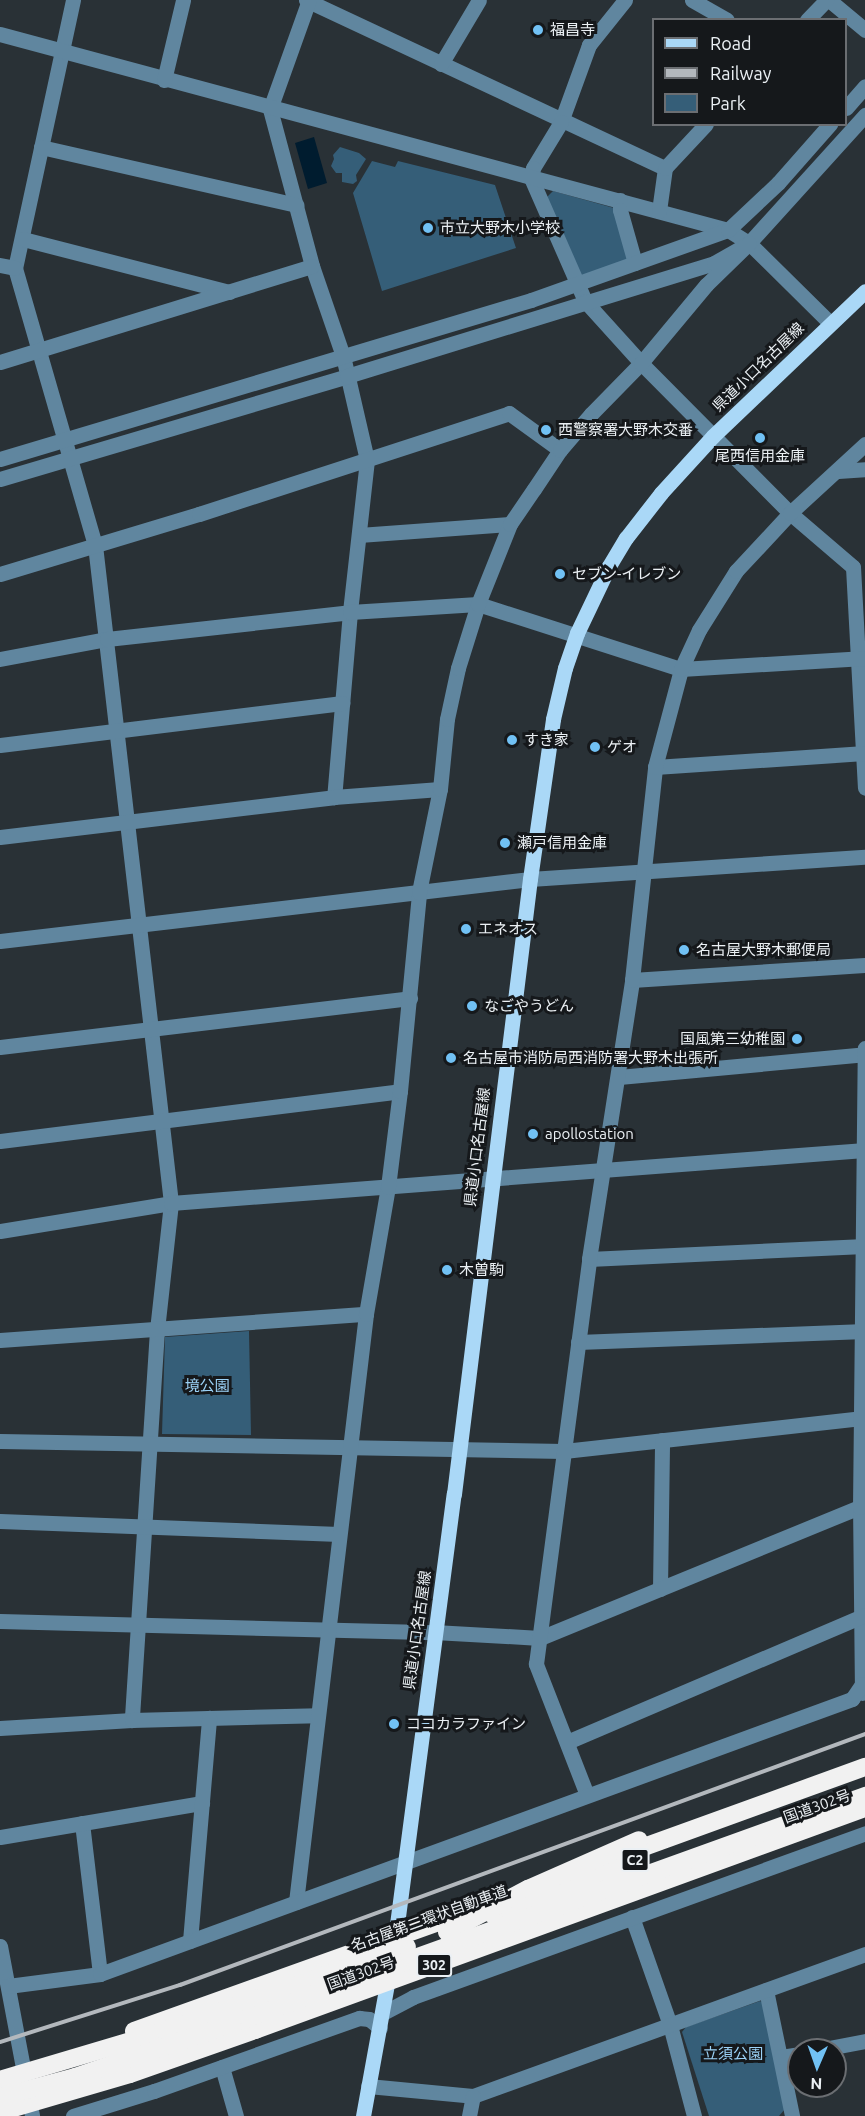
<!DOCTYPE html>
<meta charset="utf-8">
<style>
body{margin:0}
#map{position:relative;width:865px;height:2116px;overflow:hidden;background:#293136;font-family:Ubuntu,"Noto Sans JP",sans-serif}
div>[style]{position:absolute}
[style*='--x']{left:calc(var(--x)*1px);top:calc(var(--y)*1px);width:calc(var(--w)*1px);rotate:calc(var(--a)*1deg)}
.green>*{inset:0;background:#355e78}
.water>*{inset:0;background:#001c2f}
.minor>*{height:15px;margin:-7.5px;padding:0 7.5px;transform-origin:7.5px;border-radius:7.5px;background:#60869f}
.major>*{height:15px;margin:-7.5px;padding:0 7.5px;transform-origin:7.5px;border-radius:7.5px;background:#aad8f7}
.highway>*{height:18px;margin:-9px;padding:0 9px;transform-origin:9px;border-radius:9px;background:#f1f1f1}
.rail>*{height:4px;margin:-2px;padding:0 2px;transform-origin:2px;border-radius:2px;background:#b3b8bd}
.highway-bridge>*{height:18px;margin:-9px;padding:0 9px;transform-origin:9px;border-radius:9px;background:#f1f1f1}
.dots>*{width:16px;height:16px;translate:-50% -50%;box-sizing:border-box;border:3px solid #15181b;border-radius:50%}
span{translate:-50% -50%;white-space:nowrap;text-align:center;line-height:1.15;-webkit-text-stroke:6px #15181b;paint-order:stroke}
.shield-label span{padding:2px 4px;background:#15181b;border:2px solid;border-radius:4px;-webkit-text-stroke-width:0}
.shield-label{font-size:14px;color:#ebf0f4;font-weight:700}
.poi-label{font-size:15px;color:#ebf0f4}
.left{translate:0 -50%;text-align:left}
.right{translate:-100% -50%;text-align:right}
.street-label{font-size:15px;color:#ebf0f4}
.park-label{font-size:15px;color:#9cd3f8}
.legend{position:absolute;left:652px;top:18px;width:195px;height:108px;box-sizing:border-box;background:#15181b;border:2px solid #6b6e72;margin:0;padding:8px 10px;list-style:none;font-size:18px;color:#ebf0f4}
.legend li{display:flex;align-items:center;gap:12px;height:30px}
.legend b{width:30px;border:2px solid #6b6e72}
.north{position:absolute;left:787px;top:2038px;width:60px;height:60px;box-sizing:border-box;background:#15181b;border:2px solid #6b6e72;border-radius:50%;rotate:182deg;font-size:16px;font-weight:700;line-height:24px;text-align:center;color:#ebf0f4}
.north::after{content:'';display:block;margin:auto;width:21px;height:27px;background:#71c1f4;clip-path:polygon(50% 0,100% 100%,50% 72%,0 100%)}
</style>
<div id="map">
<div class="green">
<i style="clip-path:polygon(340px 147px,359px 153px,366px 159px,356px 175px,357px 181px,353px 184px,342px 182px,342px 173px,336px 173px,331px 166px,334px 159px,333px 155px)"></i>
<i style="clip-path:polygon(372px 161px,395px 167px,398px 161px,495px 185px,516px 248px,382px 291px,353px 193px)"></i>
<i style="clip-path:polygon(553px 191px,614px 208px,630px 261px,579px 280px,546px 198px)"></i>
<i style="clip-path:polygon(249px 1331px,251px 1435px,162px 1434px,165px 1337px)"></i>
<i style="clip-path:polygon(760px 2001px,765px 2004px,785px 2109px,779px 2116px,709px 2116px,682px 2032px,686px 2027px)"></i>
</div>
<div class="water">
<i style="clip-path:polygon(314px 137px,327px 183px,308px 189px,295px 143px)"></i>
</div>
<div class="minor">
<i style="--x:73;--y:0;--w:274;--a:102.2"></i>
<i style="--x:15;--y:268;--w:288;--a:73.9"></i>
<i style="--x:95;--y:545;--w:662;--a:83.41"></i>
<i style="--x:171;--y:1203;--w:128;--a:96.3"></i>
<i style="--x:157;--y:1330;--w:391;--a:93.7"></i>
<i style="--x:306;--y:0;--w:396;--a:25.1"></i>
<i style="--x:309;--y:0;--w:116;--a:109.7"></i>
<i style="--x:270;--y:109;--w:163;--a:75"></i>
<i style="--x:312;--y:266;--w:95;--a:71"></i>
<i style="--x:343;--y:356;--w:107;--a:77"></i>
<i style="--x:367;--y:460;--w:153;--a:96.4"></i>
<i style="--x:350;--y:612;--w:186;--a:94.9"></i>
<i style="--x:625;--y:0;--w:58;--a:128.7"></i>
<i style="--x:589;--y:45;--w:82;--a:110"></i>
<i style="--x:561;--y:122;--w:54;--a:121.3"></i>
<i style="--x:533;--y:168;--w:10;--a:101"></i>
<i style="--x:531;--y:178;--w:134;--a:66.3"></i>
<i style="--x:585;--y:301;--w:84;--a:47.9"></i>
<i style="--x:641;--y:363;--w:211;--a:45.2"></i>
<i style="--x:790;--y:513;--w:83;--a:40.6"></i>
<i style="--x:853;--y:567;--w:221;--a:86.9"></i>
<i style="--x:692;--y:0;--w:40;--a:29.7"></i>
<i style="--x:829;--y:0;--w:47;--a:39.8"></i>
<i style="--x:807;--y:20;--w:28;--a:-46"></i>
<i style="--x:0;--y:34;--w:754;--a:15.07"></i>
<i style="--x:728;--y:230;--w:25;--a:32"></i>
<i style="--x:749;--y:243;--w:114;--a:44.6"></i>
<i style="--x:441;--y:64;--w:74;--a:-59.3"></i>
<i style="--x:164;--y:80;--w:82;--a:-76.6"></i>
<i style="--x:846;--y:108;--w:29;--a:-49"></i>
<i style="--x:41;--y:147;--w:262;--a:12.8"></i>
<i style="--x:620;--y:200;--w:10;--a:90"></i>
<i style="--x:620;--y:210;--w:55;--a:74.2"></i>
<i style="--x:659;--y:211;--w:43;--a:-82.1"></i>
<i style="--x:665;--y:168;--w:60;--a:-47"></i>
<i style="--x:23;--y:239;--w:213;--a:14.4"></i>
<i style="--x:0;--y:265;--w:15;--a:11"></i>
<i style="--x:0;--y:362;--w:326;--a:-17.1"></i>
<i style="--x:0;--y:459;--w:554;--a:-16.67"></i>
<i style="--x:531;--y:300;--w:209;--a:-19.6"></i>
<i style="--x:728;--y:230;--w:69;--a:-43.2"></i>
<i style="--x:778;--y:183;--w:79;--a:-48.6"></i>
<i style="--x:838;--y:471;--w:27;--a:-4"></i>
<i style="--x:0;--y:479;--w:362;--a:-16.5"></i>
<i style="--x:347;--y:376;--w:384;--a:-17.1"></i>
<i style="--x:714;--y:263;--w:40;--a:-29.7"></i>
<i style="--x:749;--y:243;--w:173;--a:-47.8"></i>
<i style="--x:359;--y:535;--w:151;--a:-4.2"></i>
<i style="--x:0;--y:574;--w:208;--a:-16.8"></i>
<i style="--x:199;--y:514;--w:326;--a:-18"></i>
<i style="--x:509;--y:413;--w:63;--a:36"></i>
<i style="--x:0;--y:659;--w:109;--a:-10.6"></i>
<i style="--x:107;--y:639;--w:244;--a:-6.3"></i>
<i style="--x:350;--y:612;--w:128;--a:-3.6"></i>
<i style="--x:478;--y:604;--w:213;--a:17.8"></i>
<i style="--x:681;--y:669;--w:184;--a:-3.4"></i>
<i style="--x:0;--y:745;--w:345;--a:-7"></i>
<i style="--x:655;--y:767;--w:210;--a:-3.8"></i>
<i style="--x:0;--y:837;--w:336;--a:-6.8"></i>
<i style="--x:334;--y:797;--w:106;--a:-4.3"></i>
<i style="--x:0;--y:941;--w:534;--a:-6.67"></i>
<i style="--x:530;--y:879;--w:336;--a:-3.8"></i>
<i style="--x:632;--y:980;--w:233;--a:-3.7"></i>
<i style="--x:0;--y:1047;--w:413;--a:-6.8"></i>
<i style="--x:619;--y:1077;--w:247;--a:-5.3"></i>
<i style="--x:0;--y:1141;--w:403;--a:-7.1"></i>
<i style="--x:0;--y:1231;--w:173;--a:-9.3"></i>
<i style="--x:171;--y:1203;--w:696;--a:-4.37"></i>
<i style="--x:589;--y:1259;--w:276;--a:-2.7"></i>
<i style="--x:0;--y:1340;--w:367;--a:-4.1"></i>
<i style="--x:578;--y:1342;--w:287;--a:-2.2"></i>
<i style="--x:0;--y:1441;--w:564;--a:1.02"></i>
<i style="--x:564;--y:1451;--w:303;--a:-6.3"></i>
<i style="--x:0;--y:1521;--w:339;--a:2.2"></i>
<i style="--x:660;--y:1589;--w:149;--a:-89.2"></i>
<i style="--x:0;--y:1621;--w:434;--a:1.5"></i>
<i style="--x:434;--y:1632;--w:106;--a:3.2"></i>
<i style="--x:540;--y:1638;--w:346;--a:-22.3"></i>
<i style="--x:862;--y:1693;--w:186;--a:-90.6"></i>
<i style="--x:860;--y:1507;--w:459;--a:-89.4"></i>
<i style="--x:0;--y:1728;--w:132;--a:-3.5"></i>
<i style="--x:132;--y:1720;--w:185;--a:-1.5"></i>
<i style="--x:567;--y:1742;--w:324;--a:-23.1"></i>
<i style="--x:587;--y:1795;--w:141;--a:-111.3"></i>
<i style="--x:536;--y:1664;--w:408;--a:-82.5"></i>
<i style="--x:589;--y:1259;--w:282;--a:-81.2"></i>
<i style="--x:632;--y:980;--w:214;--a:-83.8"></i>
<i style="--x:655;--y:767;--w:101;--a:-75.1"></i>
<i style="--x:681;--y:669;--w:43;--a:-65.2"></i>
<i style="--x:699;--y:630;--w:70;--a:-57.9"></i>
<i style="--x:736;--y:571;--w:79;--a:-47"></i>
<i style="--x:790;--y:513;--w:102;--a:-42.6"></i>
<i style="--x:82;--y:1823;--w:152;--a:83.2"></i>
<i style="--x:0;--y:1837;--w:205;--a:-9.6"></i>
<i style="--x:296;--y:1902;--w:592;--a:-83.21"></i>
<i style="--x:366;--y:1314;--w:129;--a:-80.2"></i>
<i style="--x:388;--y:1187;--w:97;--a:-82.9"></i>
<i style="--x:400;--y:1091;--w:200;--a:-84.5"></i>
<i style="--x:419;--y:892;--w:105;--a:-78.5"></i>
<i style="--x:440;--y:789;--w:70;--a:-84.3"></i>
<i style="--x:447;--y:719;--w:52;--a:-77.8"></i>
<i style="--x:458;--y:668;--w:67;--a:-72.6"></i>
<i style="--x:478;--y:604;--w:86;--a:-68.2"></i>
<i style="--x:510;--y:524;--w:42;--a:-55.6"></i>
<i style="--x:534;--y:489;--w:47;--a:-56.3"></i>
<i style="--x:560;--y:450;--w:48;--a:-49.3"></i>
<i style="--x:591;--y:414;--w:71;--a:-45.6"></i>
<i style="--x:641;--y:363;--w:102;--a:-50.2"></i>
<i style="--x:706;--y:285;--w:60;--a:-44.3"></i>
<i style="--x:632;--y:1917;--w:114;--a:70.6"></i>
<i style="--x:670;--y:2025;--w:94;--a:75.2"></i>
<i style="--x:190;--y:1941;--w:224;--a:-85.1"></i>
<i style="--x:0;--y:1946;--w:173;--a:79.3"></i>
<i style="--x:8;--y:1986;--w:93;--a:-7.4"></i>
<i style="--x:100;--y:1974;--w:801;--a:-20.09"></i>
<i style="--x:852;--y:1699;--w:18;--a:-56"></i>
<i style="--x:766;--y:1990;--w:129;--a:78.3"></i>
<i style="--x:383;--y:2013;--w:34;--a:-28"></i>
<i style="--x:413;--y:1997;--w:481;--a:-19.9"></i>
<i style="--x:818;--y:2050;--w:48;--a:-10.8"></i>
<i style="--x:781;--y:2057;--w:18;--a:-9"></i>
<i style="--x:222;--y:2067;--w:51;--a:74.1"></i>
<i style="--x:368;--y:2086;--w:105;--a:5.4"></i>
<i style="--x:473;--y:2096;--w:417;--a:-19.9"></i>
<i style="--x:73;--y:2116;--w:85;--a:-17.2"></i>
<i style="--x:154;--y:2091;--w:218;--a:-19.6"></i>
<i style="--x:359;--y:2018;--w:10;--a:6"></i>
<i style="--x:369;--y:2019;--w:14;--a:39"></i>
<i style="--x:469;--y:2116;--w:20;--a:-79"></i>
</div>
<div class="major">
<i style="--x:394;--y:1947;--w:457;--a:-82.5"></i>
<i style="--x:454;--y:1494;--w:620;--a:-82.96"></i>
<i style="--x:530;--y:879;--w:162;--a:-81.8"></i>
<i style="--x:553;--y:719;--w:52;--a:-76.8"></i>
<i style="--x:565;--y:668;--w:37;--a:-71"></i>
<i style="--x:577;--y:633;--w:74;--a:-64.5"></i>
<i style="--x:609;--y:566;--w:33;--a:-59"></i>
<i style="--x:626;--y:538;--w:57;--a:-52.1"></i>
<i style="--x:661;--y:493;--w:77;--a:-47.6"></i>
<i style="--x:713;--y:436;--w:210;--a:-43.6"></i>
<i style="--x:363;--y:2116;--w:145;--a:-79.7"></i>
</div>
<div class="highway">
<i style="--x:619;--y:1856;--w:262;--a:-19.9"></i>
<i style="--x:493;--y:1915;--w:155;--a:-20.8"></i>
<i style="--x:134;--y:2031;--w:374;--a:-19.7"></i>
<i style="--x:0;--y:2112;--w:135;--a:-16.3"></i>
<i style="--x:130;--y:2074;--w:133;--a:-19.4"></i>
<i style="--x:255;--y:2030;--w:649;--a:-20"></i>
</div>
<div class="rail">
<i style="--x:0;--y:2042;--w:189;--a:-17.6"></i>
<i style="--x:180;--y:1985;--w:730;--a:-20.12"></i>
</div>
<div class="highway-bridge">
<i style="--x:447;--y:1932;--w:92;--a:-28"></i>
<i style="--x:528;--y:1889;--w:121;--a:-23.8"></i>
<i style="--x:0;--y:2080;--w:171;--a:-16.6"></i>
<i style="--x:164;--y:2031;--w:257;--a:-19.1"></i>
<i style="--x:0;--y:2097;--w:78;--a:-14.9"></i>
<i style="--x:75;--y:2077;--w:183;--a:-18.8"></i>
<i style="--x:248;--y:2018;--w:656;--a:-19.79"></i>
</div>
<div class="dots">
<i style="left:538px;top:30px;background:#71c1f4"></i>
<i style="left:428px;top:228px;background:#71c1f4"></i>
<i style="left:546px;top:430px;background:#71c1f4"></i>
<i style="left:760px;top:438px;background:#71c1f4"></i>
<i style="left:560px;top:574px;background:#71c1f4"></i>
<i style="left:512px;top:740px;background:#71c1f4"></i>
<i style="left:595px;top:747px;background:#71c1f4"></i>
<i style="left:505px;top:843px;background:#71c1f4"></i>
<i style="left:466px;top:929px;background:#71c1f4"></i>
<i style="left:684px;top:950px;background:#71c1f4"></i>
<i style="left:472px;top:1006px;background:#71c1f4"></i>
<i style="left:797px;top:1039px;background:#71c1f4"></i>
<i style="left:451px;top:1058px;background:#71c1f4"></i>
<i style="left:533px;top:1134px;background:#71c1f4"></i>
<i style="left:447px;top:1270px;background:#71c1f4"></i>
<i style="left:394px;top:1724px;background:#71c1f4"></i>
</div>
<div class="shield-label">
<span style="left:635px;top:1860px">C2</span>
<span style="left:434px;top:1965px">302</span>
</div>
<div class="poi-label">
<span class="left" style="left:550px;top:30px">福昌寺</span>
<span class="left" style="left:440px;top:228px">市立大野木小学校</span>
<span class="left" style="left:558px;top:430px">西警察署大野木交番</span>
<span style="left:760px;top:456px">尾西信用金庫</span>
<span class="left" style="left:572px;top:574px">セブン-イレブン</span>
<span class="left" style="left:524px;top:740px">すき家</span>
<span class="left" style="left:607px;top:747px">ゲオ</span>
<span class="left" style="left:517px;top:843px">瀬戸信用金庫</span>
<span class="left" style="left:478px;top:929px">エネオス</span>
<span class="left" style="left:696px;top:950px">名古屋大野木郵便局</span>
<span class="left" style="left:484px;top:1006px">なごやうどん</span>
<span class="right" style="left:785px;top:1039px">国風第三幼稚園</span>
<span class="left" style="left:463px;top:1058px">名古屋市消防局西消防署大野木出張所</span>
<span class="left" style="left:545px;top:1134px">apollostation</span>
<span class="left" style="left:459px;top:1270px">木曽駒</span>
<span class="left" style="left:406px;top:1724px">ココカラファイン</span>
</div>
<div class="street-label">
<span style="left:758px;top:367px;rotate:-44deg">県道小口名古屋線</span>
<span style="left:477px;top:1147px;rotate:-83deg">県道小口名古屋線</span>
<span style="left:417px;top:1630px;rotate:-82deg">県道小口名古屋線</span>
<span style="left:817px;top:1806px;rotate:-20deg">国道302号</span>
<span style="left:429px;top:1918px;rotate:-20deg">名古屋第二環状自動車道</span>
<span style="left:361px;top:1973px;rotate:-20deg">国道302号</span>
</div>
<div class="park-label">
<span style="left:207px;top:1386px">境公園</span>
<span style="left:733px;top:2054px">立須公園</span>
</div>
<ul class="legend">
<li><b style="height:8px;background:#aad8f7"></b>Road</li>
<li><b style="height:8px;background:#b3b8bd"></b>Railway</li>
<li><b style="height:16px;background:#355e78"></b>Park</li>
</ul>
<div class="north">N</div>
</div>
